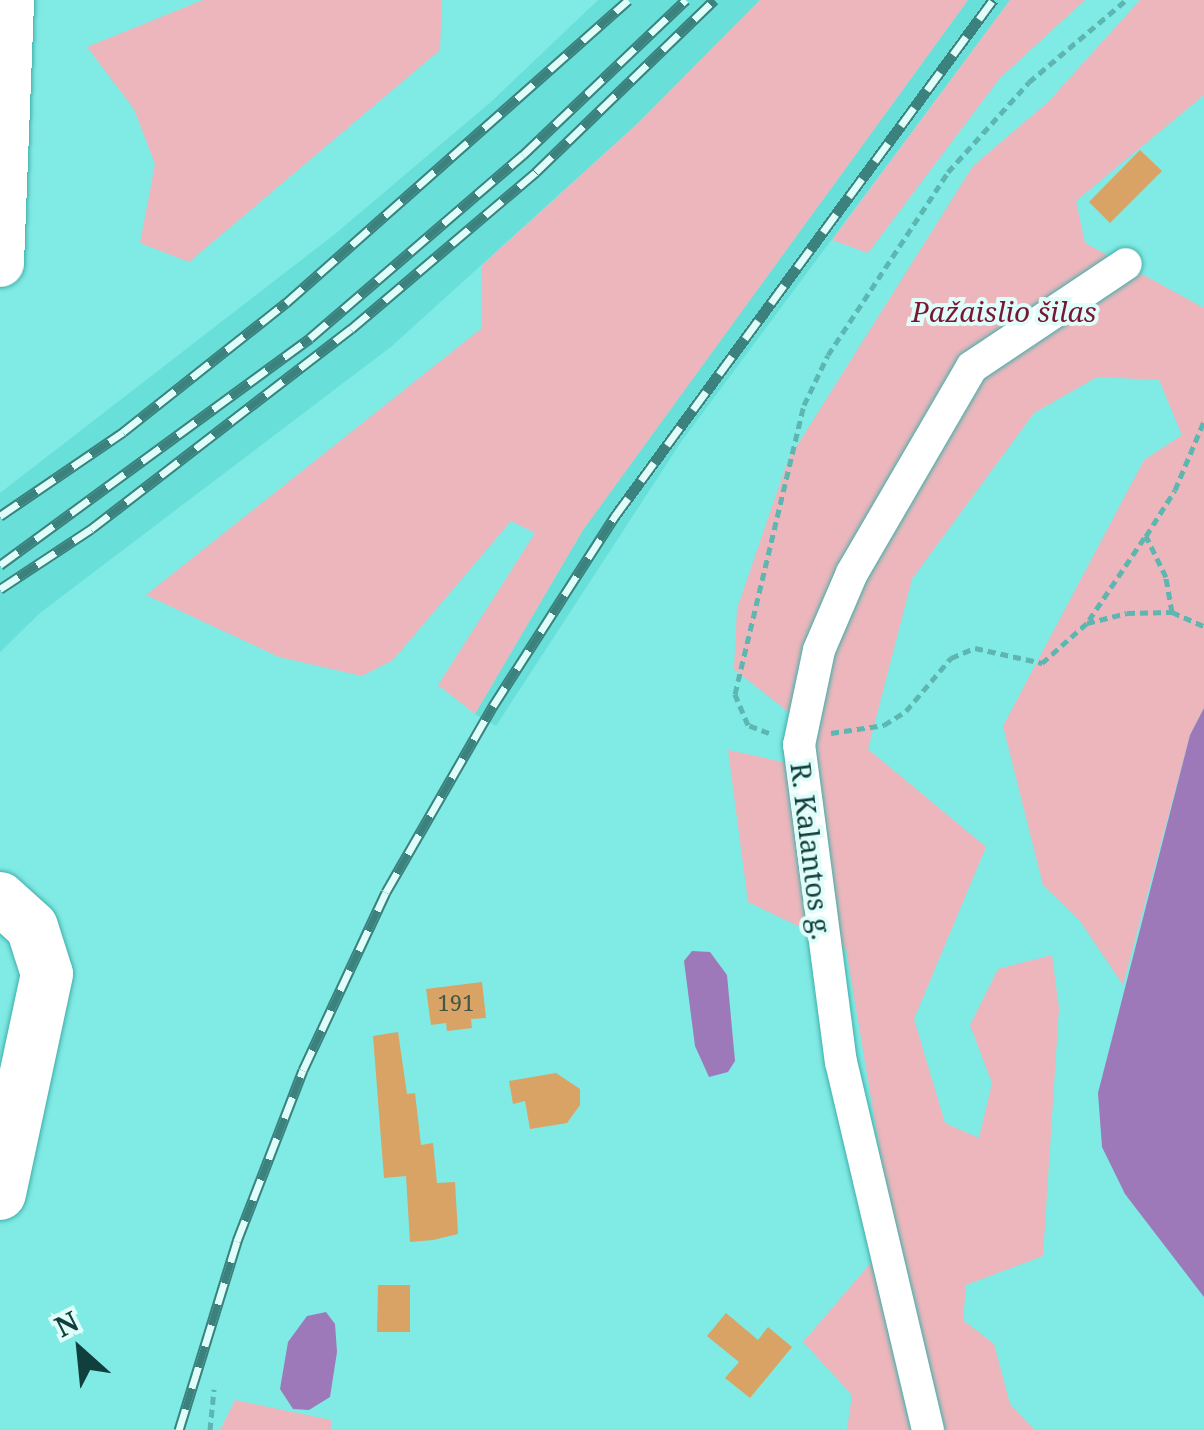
<!DOCTYPE html>
<meta charset="utf-8">
<style>
body{margin:0}
#map{position:relative;width:1204px;height:1430px;overflow:hidden;background:#80eae4;font-family:"Noto Serif",serif}
div>[style]{position:absolute}
[style*='--x']{left:calc(var(--x)*1px);top:calc(var(--y)*1px);width:calc(var(--w)*1px);rotate:calc(var(--a)*1deg)}
.built>*{inset:0;background:#68e0d9}
.green>*{inset:0;background:#ecb6bc}
.water>*{inset:0;background:#9e79b9}
.building>*{inset:0;background:#d8a364}
.path>*{height:5px;margin-top:-2.5px;transform-origin:0;background:repeating-linear-gradient(90deg,#5eb6b1 0 8px,transparent 0 13px)}
.roads{filter:drop-shadow(0 0 2px #3faea9) drop-shadow(0 0 2px #3faea9)}
.street>*{height:32px;margin:-16px;padding:0 16px;transform-origin:16px;border-radius:16px;background:#fff}
.secondary>*{height:48px;margin:-24px;padding:0 24px;transform-origin:24px;border-radius:24px;background:#fff}
.primary>*{height:52px;margin:-26px;padding:0 26px;transform-origin:26px;border-radius:26px;background:#fff}
.rail>*{height:11px;margin-top:-5.5px;transform-origin:0;background:repeating-linear-gradient(90deg,#e0fdfa 0 22px,#3b817d 0 44px);box-sizing:border-box;border-block:2px solid #3b817d}
span{translate:-50% -50%;white-space:nowrap;text-align:center;line-height:1.15;-webkit-text-stroke:8px #e0fdfa;paint-order:stroke}
.number-label{font-size:22px;color:#425847}
.number-label span{-webkit-text-stroke-width:0}
.park-label{font-size:28px;color:#791733;font-style:italic}
.street-label{font-size:28px;color:#103f3d}
.north{position:absolute;left:30px;top:1300px;width:100px;height:100px;-webkit-text-stroke:8px #e0fdfa;paint-order:stroke;rotate:333deg;font-size:28px;font-weight:700;line-height:40px;text-align:center;color:#103f3d}
.north::after{content:'';display:block;margin:auto;width:35px;height:45px;background:#103f3d;clip-path:polygon(50% 0,100% 100%,50% 72%,0 100%)}
</style>
<div id="map">
<div class="built">
<i style="clip-path:polygon(598px 0,760px 0,638px 123px,392px 346px,40px 613px,0 652px,0 493px,335px 234px,492px 101px)"></i>
<i style="clip-path:polygon(968px 0,1010px 0,681px 442px,496px 726px,475px 714px,583px 530px)"></i>
</div>
<div class="green">
<i style="clip-path:polygon(203px 0,442px 0,440px 50px,189px 262px,140px 243px,155px 164px,134px 109px,87px 47px)"></i>
<i style="clip-path:polygon(760px 0,968px 0,583px 530px,475px 714px,438px 685px,535px 533px,511px 521px,393px 660px,362px 676px,279px 657px,146px 595px,482px 328px,481px 266px,638px 123px)"></i>
<i style="clip-path:polygon(1010px 0,1085px 0,1000px 78px,868px 253px,832px 240px)"></i>
<i style="clip-path:polygon(1140px 0,1204px 0,1204px 95px,1076px 201px,1085px 243px,1204px 308px,1204px 708px,1190px 735px,1123px 985px,1080px 921px,1043px 885px,1003px 726px,1144px 460px,1182px 435px,1159px 380px,1097px 377px,1034px 413px,912px 579px,868px 749px,986px 847px,914px 1019px,945px 1123px,979px 1138px,992px 1083px,970px 1025px,998px 969px,1052px 955px,1059px 1008px,1043px 1256px,966px 1285px,963px 1320px,994px 1344px,1010px 1404px,1035px 1430px,847px 1430px,852px 1395px,803px 1342px,894px 1236px,846px 949px,748px 902px,728px 750px,797px 765px,811px 730px,734px 669px,737px 609px,788px 460px,973px 166px,1048px 102px)"></i>
<i style="clip-path:polygon(235px 1400px,331px 1420px,331px 1430px,220px 1430px)"></i>
</div>
<div class="water">
<i style="clip-path:polygon(1204px 708px,1204px 1297px,1125px 1194px,1102px 1147px,1098px 1093px,1190px 735px)"></i>
<i style="clip-path:polygon(692px 951px,710px 952px,727px 975px,735px 1061px,728px 1072px,709px 1077px,695px 1046px,684px 961px)"></i>
<i style="clip-path:polygon(326px 1312px,335px 1324px,337px 1352px,330px 1397px,309px 1410px,293px 1409px,280px 1389px,288px 1342px,307px 1316px)"></i>
</div>
<div class="building">
<i style="clip-path:polygon(1140px 150px,1162px 171px,1110px 223px,1089px 202px)"></i>
<i style="clip-path:polygon(482px 982px,486px 1018px,471px 1019px,472px 1028px,447px 1031px,446px 1023px,431px 1025px,426px 989px)"></i>
<i style="clip-path:polygon(398px 1032px,407px 1094px,415px 1093px,421px 1145px,433px 1143px,437px 1183px,455px 1182px,458px 1234px,433px 1240px,410px 1242px,406px 1176px,384px 1178px,373px 1036px)"></i>
<i style="clip-path:polygon(556px 1073px,580px 1089px,580px 1105px,567px 1123px,530px 1129px,525px 1101px,513px 1104px,509px 1081px)"></i>
<i style="clip-path:polygon(378px 1285px,410px 1285px,410px 1332px,377px 1332px)"></i>
<i style="clip-path:polygon(726px 1313px,758px 1340px,768px 1327px,792px 1347px,750px 1398px,725px 1378px,739px 1362px,707px 1336px)"></i>
</div>
<div class="path">
<i style="--x:1172;--y:612;--w:36;--a:-100"></i>
<i style="--x:1166;--y:577;--w:46;--a:-116"></i>
<i style="--x:1146;--y:536;--w:54;--a:-57.8"></i>
<i style="--x:1175;--y:490;--w:75;--a:-67.2"></i>
<i style="--x:1089;--y:620;--w:99;--a:-56.1"></i>
<i style="--x:769;--y:733;--w:22;--a:-159"></i>
<i style="--x:748;--y:725;--w:34;--a:-113"></i>
<i style="--x:735;--y:694;--w:297;--a:-76.6"></i>
<i style="--x:804;--y:405;--w:55;--a:-64.4"></i>
<i style="--x:828;--y:355;--w:219;--a:-56.7"></i>
<i style="--x:948;--y:172;--w:121;--a:-48"></i>
<i style="--x:1029;--y:82;--w:127;--a:-40.2"></i>
<i style="--x:831;--y:733;--w:54;--a:-8.6"></i>
<i style="--x:884;--y:725;--w:26;--a:-32"></i>
<i style="--x:906;--y:711;--w:70;--a:-49.7"></i>
<i style="--x:951;--y:658;--w:26;--a:-23"></i>
<i style="--x:975;--y:648;--w:69;--a:12.6"></i>
<i style="--x:1042;--y:663;--w:60;--a:-41.6"></i>
<i style="--x:1087;--y:623;--w:41;--a:-14"></i>
<i style="--x:1127;--y:613;--w:45;--a:-1.3"></i>
<i style="--x:1172;--y:612;--w:35;--a:24"></i>
<i style="--x:210;--y:1430;--w:41;--a:-84.4"></i>
</div>
<div class="roads">
<div class="street">
<i style="--x:928;--y:1430;--w:377;--a:-103.3"></i>
<i style="--x:841;--y:1063;--w:321;--a:-97.5"></i>
<i style="--x:799;--y:745;--w:97;--a:-78.1"></i>
<i style="--x:819;--y:650;--w:84;--a:-66.8"></i>
<i style="--x:852;--y:573;--w:238;--a:-59.8"></i>
<i style="--x:972;--y:367;--w:185;--a:-33.8"></i>
</div>
<div class="secondary">
<i style="--x:0;--y:263;--w:263;--a:-87.8"></i>
</div>
<div class="primary">
<i style="--x:0;--y:898;--w:43;--a:42.2"></i>
<i style="--x:32;--y:927;--w:49;--a:72.3"></i>
<i style="--x:47;--y:974;--w:225;--a:102.1"></i>
</div>
</div>
<div class="rail">
<i style="--x:0;--y:516;--w:149;--a:-34.3"></i>
<i style="--x:123;--y:432;--w:208;--a:-38.4"></i>
<i style="--x:286;--y:303;--w:457;--a:-41.5"></i>
<i style="--x:0;--y:565;--w:384;--a:-36.2"></i>
<i style="--x:310;--y:338;--w:281;--a:-40.7"></i>
<i style="--x:523;--y:155;--w:225;--a:-43.6"></i>
<i style="--x:0;--y:589;--w:109;--a:-33.4"></i>
<i style="--x:91;--y:529;--w:328;--a:-37.6"></i>
<i style="--x:351;--y:329;--w:243;--a:-40.3"></i>
<i style="--x:536;--y:172;--w:248;--a:-44"></i>
<i style="--x:179;--y:1430;--w:198;--a:-72.9"></i>
<i style="--x:237;--y:1241;--w:183;--a:-68.9"></i>
<i style="--x:303;--y:1070;--w:196;--a:-65"></i>
<i style="--x:386;--y:892;--w:215;--a:-60.1"></i>
<i style="--x:493;--y:706;--w:226;--a:-57.3"></i>
<i style="--x:615;--y:516;--w:640;--a:-53.78"></i>
</div>
<div class="number-label">
<span style="left:456px;top:1003px">191</span>
</div>
<div class="park-label">
<span style="left:1004px;top:311px">Pažaislio šilas</span>
</div>
<div class="street-label">
<span style="left:812px;top:851px;rotate:83deg">R. Kalantos g.</span>
</div>
<div class="north">N</div>
</div>
